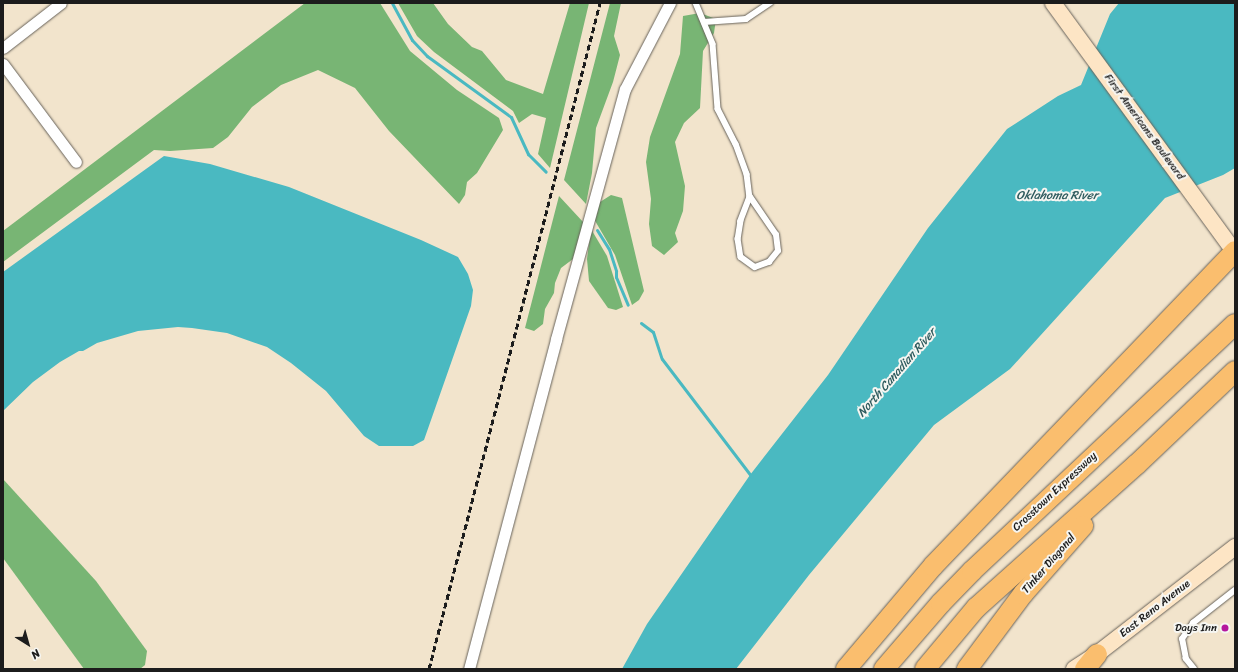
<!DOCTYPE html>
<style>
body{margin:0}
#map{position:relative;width:1238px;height:672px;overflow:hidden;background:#f2e4cc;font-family:Sriracha,sans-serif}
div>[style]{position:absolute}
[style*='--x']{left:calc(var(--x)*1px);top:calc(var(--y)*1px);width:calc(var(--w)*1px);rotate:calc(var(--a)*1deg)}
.forest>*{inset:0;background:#78b574}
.water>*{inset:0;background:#4ab9c1}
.stream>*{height:3px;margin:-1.5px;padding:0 1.5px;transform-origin:1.5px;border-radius:1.5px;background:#4ab9c1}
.roads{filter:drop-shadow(0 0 1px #67625a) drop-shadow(0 0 1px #67625a)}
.service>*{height:5.5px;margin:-2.75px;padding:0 2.75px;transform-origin:2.75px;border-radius:2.75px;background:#fff}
.minor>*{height:11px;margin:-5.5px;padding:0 5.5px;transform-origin:5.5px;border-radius:5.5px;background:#fff}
.secondary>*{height:16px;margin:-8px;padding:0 8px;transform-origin:8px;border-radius:8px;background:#fde5c5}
.motorway>*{height:20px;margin:-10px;padding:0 10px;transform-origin:10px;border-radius:10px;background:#fabe6e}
.rail>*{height:3px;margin-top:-1.5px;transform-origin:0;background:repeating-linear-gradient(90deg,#1c1c1c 0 6px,transparent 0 9px)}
.dots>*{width:11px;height:11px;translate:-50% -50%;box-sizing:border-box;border:2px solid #f6f6f2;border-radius:50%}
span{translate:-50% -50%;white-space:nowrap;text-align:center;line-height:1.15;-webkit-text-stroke:4px #f6f6f2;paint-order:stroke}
.street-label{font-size:11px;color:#1c1c1c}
.poi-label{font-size:11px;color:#1c1c1c}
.right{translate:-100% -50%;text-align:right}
.water-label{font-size:12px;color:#2e5b5e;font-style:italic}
.frame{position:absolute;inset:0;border:4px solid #1c1c1c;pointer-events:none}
.north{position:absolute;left:8px;top:624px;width:40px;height:40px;-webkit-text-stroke:3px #f6f6f2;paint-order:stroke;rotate:143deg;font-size:11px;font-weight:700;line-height:16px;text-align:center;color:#1c1c1c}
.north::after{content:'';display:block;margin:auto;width:14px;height:18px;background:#1c1c1c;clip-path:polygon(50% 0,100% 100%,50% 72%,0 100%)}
</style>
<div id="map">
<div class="forest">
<i style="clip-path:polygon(305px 3px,380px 3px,410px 51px,457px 90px,499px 118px,503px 130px,477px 173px,467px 182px,465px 195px,459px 204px,389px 131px,355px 88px,318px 70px,281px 85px,252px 107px,228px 137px,213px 148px,170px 151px,154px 150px,3px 262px,3px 231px)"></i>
<i style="clip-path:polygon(398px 3px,433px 3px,448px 24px,472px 47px,482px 51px,506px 80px,543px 94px,570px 3px,589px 3px,550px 168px,538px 154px,546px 118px,532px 114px,519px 123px,513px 111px,434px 52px,417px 36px)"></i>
<i style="clip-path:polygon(610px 3px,621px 3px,614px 36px,620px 55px,613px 82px,596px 128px,592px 173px,586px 204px,564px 180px)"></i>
<i style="clip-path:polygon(700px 13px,716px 19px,714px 33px,703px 51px,700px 108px,684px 123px,675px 142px,685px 186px,683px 211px,675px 233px,678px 242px,664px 255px,652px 246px,649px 224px,651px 199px,646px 162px,650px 137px,680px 54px,683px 16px)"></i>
<i style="clip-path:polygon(611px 195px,622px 198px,644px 291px,639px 300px,632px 305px,615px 255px,594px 219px,600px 202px)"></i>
<i style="clip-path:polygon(559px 196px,584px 223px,573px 259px,561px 268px,555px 283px,554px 293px,545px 309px,543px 324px,534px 331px,525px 328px)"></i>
<i style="clip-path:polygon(591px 229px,607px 256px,623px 307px,616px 310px,608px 308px,589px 281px,587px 259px)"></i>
<i style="clip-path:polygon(3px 479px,96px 581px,147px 651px,145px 665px,140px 669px,84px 669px,3px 558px)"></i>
</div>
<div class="water">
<i style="clip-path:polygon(1119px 3px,1235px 3px,1235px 168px,1223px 175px,1165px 198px,1010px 369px,934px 425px,809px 575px,736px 669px,622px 669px,647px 624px,750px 475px,828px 375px,928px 228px,1007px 129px,1058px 96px,1081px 85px,1110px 14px)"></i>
<i style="clip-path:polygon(164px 156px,210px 164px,289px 187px,421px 240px,458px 257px,468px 274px,473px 290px,471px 306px,424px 440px,413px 446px,379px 446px,364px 436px,326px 391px,291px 363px,267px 347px,227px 333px,192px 328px,178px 327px,138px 331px,97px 343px,83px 351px,79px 351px,60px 362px,33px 382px,3px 411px,3px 272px)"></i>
</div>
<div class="stream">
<i style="--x:392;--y:3;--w:42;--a:61.6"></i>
<i style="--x:412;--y:40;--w:22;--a:47"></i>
<i style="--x:427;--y:56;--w:104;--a:36"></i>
<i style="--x:511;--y:117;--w:41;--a:65.3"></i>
<i style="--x:528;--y:154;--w:25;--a:45"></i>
<i style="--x:597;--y:230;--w:22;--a:58"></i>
<i style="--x:609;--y:249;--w:23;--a:72"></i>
<i style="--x:616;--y:271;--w:6;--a:90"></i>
<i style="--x:616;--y:277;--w:30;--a:67"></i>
<i style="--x:641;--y:323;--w:15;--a:37"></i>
<i style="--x:653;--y:332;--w:28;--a:72"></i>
<i style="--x:662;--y:359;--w:148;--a:52.7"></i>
</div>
<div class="roads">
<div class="service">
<i style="--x:696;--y:3;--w:44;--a:67.5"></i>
<i style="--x:713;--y:44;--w:65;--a:85.6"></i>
<i style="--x:718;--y:109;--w:39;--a:63"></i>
<i style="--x:736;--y:144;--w:32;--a:70"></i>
<i style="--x:747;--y:174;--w:23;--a:83"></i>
<i style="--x:750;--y:197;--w:26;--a:111"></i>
<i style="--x:741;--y:221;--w:18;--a:99"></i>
<i style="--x:738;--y:239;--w:18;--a:81"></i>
<i style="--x:741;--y:257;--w:17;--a:36"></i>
<i style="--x:755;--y:267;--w:15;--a:-20"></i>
<i style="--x:769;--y:262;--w:14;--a:-51"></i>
<i style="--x:778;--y:251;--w:16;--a:-97"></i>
<i style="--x:776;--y:235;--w:46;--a:-124.4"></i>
<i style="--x:704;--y:22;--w:42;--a:-4.1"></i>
<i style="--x:746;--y:19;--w:29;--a:-34"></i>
<i style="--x:1194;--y:669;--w:13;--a:-129"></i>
<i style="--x:1186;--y:659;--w:20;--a:-101"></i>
<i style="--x:1182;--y:639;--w:19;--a:-55"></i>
<i style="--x:1193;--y:623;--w:53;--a:-38.2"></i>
</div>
<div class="minor">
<i style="--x:3;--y:48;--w:73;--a:-37.8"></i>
<i style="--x:3;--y:64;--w:122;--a:53.3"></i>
<i style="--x:469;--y:669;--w:341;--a:-75.2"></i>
<i style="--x:556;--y:339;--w:259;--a:-74.6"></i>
<i style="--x:625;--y:89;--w:97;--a:-62.4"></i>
</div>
<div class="secondary">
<i style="--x:1053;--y:3;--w:309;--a:53.9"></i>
<i style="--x:1074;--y:669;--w:27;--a:-33"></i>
<i style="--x:1097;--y:654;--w:175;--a:-37.8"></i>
</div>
<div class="motorway">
<i style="--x:846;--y:669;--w:135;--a:-49.8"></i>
<i style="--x:933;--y:566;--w:436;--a:-46.2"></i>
<i style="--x:884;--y:669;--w:87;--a:-49.2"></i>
<i style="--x:941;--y:603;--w:45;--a:-45.9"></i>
<i style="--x:972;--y:571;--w:361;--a:-43.2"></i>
<i style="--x:925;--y:669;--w:80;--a:-50.1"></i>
<i style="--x:976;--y:608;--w:216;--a:-41.8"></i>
<i style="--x:1137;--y:464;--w:135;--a:-43.5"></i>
<i style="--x:967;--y:669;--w:94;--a:-53.3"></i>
<i style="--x:1023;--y:594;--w:91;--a:-48.6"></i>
<i style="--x:1085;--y:669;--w:19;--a:-51"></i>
</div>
</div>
<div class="rail">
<i style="--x:429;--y:669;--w:688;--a:-75.6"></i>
</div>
<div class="dots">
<i style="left:1225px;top:628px;background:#b5179e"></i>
</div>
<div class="street-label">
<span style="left:1144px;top:127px;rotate:54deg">First Americans Boulevard</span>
<span style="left:1055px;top:492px;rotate:-43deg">Crosstown Expressway</span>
<span style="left:1049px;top:564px;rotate:-49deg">Tinker Diagonal</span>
<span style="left:1155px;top:609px;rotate:-38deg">East Reno Avenue</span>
</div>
<div class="poi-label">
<span class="right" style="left:1217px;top:628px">Days Inn</span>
</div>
<div class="water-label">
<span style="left:1057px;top:196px">Oklahoma River</span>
<span style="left:897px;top:373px;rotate:-49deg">North Canadian River</span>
</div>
<div class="frame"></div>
<div class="north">N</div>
</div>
